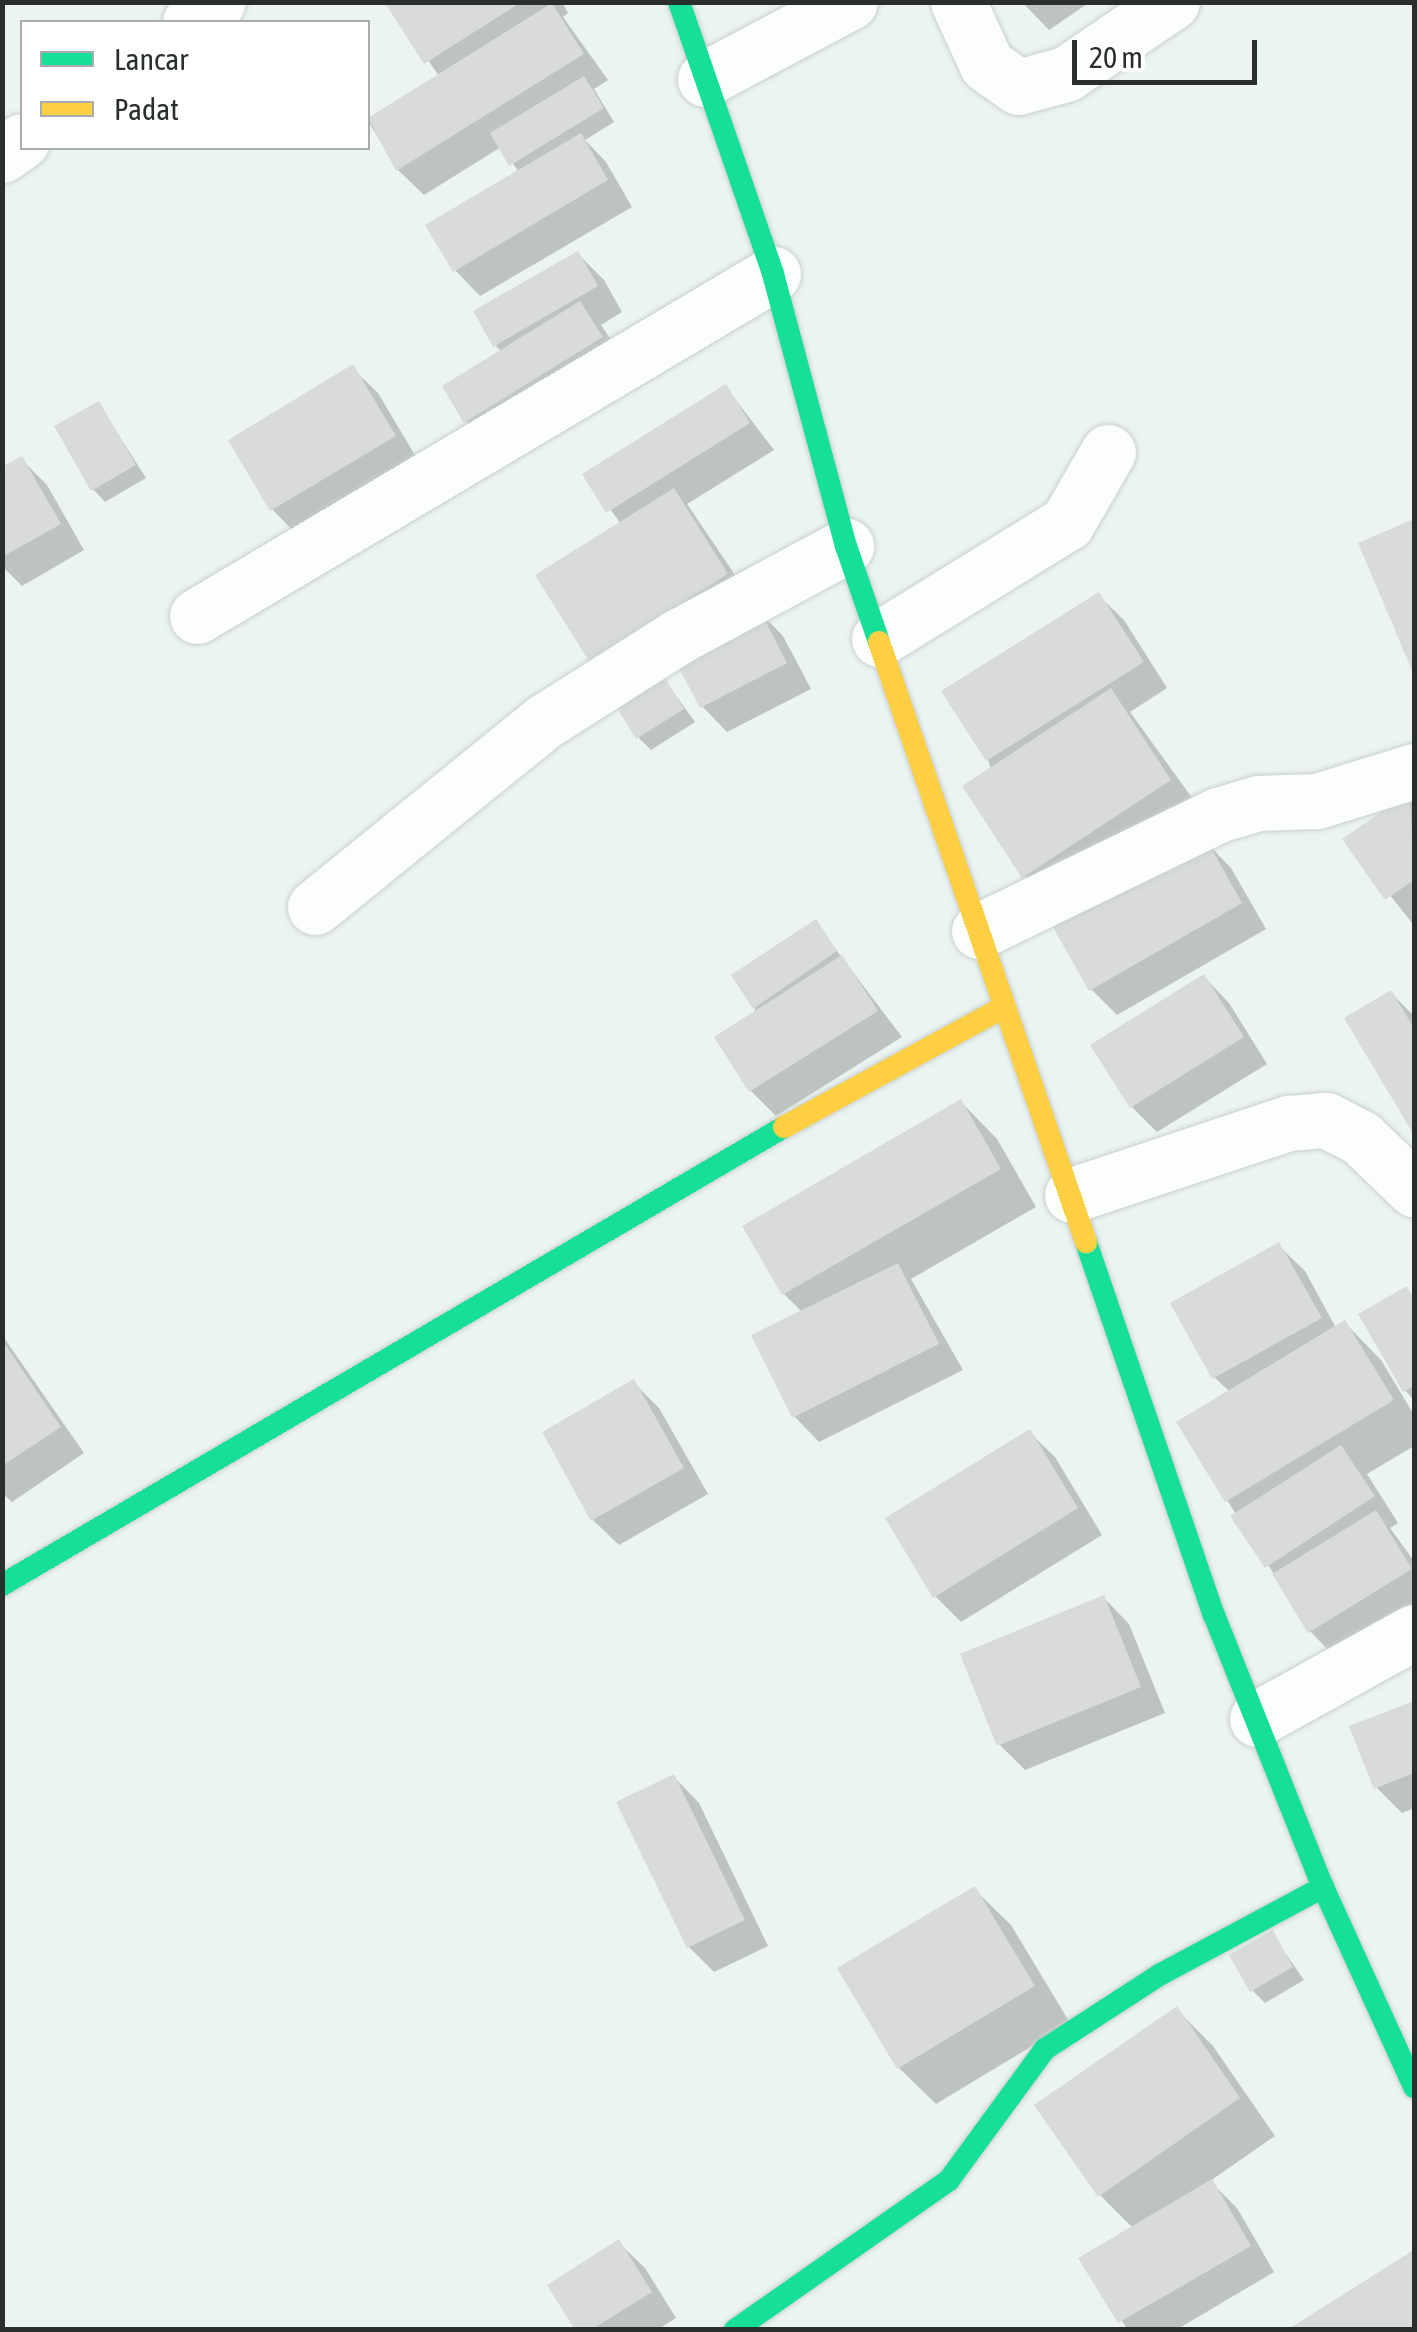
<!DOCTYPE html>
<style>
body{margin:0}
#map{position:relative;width:1417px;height:2332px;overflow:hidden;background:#ebf4f2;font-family:"Asap Condensed",sans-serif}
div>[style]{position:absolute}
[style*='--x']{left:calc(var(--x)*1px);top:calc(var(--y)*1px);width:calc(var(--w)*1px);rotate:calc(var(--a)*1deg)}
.shadow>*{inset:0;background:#0003}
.building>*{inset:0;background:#d8dadb}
.roads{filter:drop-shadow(0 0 2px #c8d0ce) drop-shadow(0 0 2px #c8d0ce)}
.street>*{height:55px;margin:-27.5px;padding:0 27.5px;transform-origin:27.5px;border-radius:27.5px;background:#fcfdfd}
.fast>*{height:22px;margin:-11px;padding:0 11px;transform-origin:11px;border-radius:11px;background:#16e098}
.slow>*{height:22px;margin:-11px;padding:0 11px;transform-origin:11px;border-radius:11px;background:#ffcf43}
span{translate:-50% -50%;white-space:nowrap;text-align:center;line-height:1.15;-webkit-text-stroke:8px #fff;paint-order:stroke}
.frame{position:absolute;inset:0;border:5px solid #292f2d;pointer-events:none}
.legend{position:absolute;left:20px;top:20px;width:350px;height:130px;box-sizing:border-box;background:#fff;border:2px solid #a9acab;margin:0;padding:12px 18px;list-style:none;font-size:30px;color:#292f2d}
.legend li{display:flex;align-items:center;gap:20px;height:50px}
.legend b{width:50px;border:2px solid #a9acab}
.scale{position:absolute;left:1072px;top:40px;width:185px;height:45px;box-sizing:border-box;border:5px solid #292f2d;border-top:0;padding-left:12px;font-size:30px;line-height:35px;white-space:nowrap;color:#292f2d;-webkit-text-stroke:8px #fff;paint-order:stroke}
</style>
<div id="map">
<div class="shadow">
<i style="clip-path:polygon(388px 2px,562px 2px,568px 13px,563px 17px,608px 80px,594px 89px,614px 122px,585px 140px,606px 162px,632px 207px,480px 296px,455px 270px,519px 172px,501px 147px,424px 195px,398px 170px,368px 121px,439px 76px)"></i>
<i style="clip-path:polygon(1022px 2px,1090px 2px,1049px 30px)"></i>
<i style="clip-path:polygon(578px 254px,604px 280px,622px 312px,601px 325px,627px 364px,492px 447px,466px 421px,502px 352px,495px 345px)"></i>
<i style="clip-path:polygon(352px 368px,378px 393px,419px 462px,297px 535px,272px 509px)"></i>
<i style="clip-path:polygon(726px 387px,774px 450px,687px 504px,752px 600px,652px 663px,695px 722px,651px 750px,638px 737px,621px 524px,585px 475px)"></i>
<i style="clip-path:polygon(99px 404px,146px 478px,105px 502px,93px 489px)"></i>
<i style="clip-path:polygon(21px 459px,47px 485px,84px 550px,22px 586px,2px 566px,2px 470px)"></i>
<i style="clip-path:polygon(1414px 522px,1414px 668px,1361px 545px)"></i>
<i style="clip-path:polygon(1098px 595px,1124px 620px,1167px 688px,1130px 712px,1206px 817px,1061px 913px,1024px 876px,988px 760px)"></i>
<i style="clip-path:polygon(758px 610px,783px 636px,811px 689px,727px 732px,702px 706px)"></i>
<i style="clip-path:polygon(1410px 795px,1414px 800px,1413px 924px,1346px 840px)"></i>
<i style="clip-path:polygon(1206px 842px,1231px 868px,1266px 929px,1117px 1015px,1091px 989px)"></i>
<i style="clip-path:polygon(815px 922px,902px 1037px,776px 1116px,751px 1091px,755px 1007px)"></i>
<i style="clip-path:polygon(1204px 977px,1229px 1003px,1267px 1064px,1157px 1132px,1132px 1107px)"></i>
<i style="clip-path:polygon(1391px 993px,1414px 1016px,1414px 1130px,1347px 1019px)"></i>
<i style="clip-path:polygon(961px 1102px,997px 1139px,1036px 1207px,911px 1279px,963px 1370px,819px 1442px,794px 1416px,803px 1313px,784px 1294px,746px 1227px)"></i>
<i style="clip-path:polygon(1279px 1246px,1305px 1271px,1336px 1328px,1345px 1323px,1381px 1360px,1414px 1415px,1414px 1446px,1367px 1474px,1398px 1523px,1390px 1528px,1414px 1561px,1414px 1608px,1335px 1657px,1310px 1631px,1227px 1500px,1230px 1392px,1214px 1377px)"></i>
<i style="clip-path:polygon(1406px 1290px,1414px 1298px,1414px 1400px,1403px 1388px)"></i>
<i style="clip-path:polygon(2px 1335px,84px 1453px,12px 1502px,2px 1493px)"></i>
<i style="clip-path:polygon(634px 1383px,659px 1408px,708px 1494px,619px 1545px,593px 1520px)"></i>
<i style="clip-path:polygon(1029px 1432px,1055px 1457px,1102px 1535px,961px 1622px,935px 1596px)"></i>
<i style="clip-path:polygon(1104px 1598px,1129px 1624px,1165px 1713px,1025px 1770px,999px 1744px)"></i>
<i style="clip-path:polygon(1414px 1703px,1414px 1808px,1402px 1813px,1376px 1787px,1353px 1728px)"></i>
<i style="clip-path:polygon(674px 1777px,699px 1803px,768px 1946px,714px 1972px,689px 1947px)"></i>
<i style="clip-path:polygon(974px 1889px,1011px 1925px,1070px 2023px,936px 2104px,899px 2068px,840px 1969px)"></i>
<i style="clip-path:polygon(1272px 1934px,1304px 1980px,1265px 2003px,1252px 1990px)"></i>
<i style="clip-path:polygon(1176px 2009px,1213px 2046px,1275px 2136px,1210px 2181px,1237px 2208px,1274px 2272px,1176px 2330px,1128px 2330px,1082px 2259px,1133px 2228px,1100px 2195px)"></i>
<i style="clip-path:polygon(619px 2243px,645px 2268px,676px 2318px,657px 2330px,578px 2330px)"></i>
<i style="clip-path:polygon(1412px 2254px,1414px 2330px,1291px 2330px)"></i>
</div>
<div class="building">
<i style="clip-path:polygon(385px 3px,520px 3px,424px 64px)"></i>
<i style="clip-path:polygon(552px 3px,584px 54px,396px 171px,368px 118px)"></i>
<i style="clip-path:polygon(584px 76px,604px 108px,509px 166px,490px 133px)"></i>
<i style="clip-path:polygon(581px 133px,608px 180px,453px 272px,425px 225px)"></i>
<i style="clip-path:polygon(578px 251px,598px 286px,493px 347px,473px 311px)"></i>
<i style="clip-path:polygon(580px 301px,603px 337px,464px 423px,442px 386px)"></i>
<i style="clip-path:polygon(353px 364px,396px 436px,270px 511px,228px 440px)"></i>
<i style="clip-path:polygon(726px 384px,750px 423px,606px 513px,582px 474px)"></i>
<i style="clip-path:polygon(99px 401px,136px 465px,91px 491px,54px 426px)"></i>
<i style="clip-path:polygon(22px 456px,61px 524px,2px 557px,2px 467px)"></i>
<i style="clip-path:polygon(674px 488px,728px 574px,589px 661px,535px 575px)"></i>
<i style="clip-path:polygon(1414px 519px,1414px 675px,1358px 543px)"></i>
<i style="clip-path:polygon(1099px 592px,1144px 662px,986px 761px,941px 691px)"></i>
<i style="clip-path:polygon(758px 607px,787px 663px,700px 708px,671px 653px)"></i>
<i style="clip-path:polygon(656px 663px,684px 709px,636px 739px,608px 693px)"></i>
<i style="clip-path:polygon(1111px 688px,1171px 780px,1022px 878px,962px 786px)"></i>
<i style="clip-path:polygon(1410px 792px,1414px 880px,1385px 900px,1342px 839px)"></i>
<i style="clip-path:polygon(1206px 839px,1242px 903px,1089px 991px,1053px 927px)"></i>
<i style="clip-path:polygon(816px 919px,837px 951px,753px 1009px,731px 975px)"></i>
<i style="clip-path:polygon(842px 955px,878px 1011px,749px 1092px,714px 1037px)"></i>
<i style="clip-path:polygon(1204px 974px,1244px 1037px,1130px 1108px,1090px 1045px)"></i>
<i style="clip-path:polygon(1391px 990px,1414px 1028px,1414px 1135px,1344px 1018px)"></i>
<i style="clip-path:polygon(961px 1099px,1001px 1169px,782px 1295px,742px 1226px)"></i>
<i style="clip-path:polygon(1279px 1242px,1322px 1318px,1212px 1379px,1170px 1303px)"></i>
<i style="clip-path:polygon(898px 1263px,939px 1344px,792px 1418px,751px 1335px)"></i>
<i style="clip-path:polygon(1407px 1286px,1414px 1300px,1414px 1386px,1403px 1392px,1358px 1314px)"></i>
<i style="clip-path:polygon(1345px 1320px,1394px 1400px,1225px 1502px,1176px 1422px)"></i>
<i style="clip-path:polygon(2px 1340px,61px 1427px,2px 1466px)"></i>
<i style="clip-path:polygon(634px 1379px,684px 1468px,591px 1521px,542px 1432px)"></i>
<i style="clip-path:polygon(1030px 1429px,1078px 1508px,933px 1598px,885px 1518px)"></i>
<i style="clip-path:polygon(1341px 1445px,1375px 1496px,1265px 1568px,1230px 1516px)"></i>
<i style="clip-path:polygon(1376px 1510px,1412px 1569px,1308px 1633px,1272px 1574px)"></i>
<i style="clip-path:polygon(1104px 1595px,1141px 1687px,997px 1746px,960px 1654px)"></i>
<i style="clip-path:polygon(1414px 1701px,1414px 1773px,1374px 1789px,1349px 1726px)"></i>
<i style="clip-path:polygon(674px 1774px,745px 1920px,687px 1948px,616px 1802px)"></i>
<i style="clip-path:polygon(975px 1886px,1035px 1986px,897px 2069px,837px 1968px)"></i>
<i style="clip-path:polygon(1273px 1930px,1293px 1967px,1250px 1992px,1229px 1955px)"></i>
<i style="clip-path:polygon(1177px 2006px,1240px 2098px,1098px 2197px,1034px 2105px)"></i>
<i style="clip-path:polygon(1212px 2179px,1251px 2246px,1118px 2323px,1078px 2258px)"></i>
<i style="clip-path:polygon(619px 2239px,652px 2292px,591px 2330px,575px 2330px,547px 2285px)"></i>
<i style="clip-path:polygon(1412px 2251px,1414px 2330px,1287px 2330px)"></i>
</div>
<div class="roads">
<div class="street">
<i style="--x:958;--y:2;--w:69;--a:65.3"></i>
<i style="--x:987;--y:65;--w:38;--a:35"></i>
<i style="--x:1018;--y:87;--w:50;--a:-15.2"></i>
<i style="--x:1066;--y:74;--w:128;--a:-34.2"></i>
<i style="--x:190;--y:22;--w:34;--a:-36"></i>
<i style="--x:705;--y:79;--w:164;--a:-28"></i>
<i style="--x:2;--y:155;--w:24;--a:-35"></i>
<i style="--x:197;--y:616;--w:670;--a:-30.7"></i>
<i style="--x:879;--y:639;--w:221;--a:-31.7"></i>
<i style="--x:1067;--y:523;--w:82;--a:-60"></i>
<i style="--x:315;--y:907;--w:296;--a:-39"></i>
<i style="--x:545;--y:721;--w:159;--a:-32.4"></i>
<i style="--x:679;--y:636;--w:190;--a:-28.3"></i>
<i style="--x:979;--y:931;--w:266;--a:-25.9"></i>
<i style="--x:1218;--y:815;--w:42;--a:-16.7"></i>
<i style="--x:1258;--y:803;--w:59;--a:-1.9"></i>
<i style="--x:1317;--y:801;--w:102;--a:-17.2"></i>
<i style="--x:1072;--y:1195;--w:229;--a:-18.4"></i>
<i style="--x:1289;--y:1123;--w:37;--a:-5"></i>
<i style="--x:1326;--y:1120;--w:39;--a:27"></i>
<i style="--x:1361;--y:1138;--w:74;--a:43.9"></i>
<i style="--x:1257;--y:1719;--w:179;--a:-29"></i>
</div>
<div class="fast">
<i style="--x:679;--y:2;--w:288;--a:70.9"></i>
<i style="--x:773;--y:274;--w:282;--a:75"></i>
<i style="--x:846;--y:546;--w:102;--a:71"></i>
<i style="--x:1086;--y:1242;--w:394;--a:71.1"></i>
<i style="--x:1214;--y:1615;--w:293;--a:68.2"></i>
<i style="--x:1323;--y:1887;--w:220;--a:65.5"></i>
<i style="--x:2;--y:1585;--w:906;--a:-30.36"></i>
<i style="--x:735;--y:2330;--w:261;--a:-35"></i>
<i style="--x:949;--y:2180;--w:162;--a:-53.8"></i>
<i style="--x:1045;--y:2049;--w:138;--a:-32.9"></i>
<i style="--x:1161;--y:1974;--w:184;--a:-28.2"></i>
</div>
<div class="slow">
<i style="--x:879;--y:642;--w:635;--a:70.97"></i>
<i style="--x:784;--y:1127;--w:248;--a:-28.6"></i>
</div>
</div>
<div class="frame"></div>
<ul class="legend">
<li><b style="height:12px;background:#16e098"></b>Lancar</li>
<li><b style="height:12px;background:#ffcf43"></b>Padat</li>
</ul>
<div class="scale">20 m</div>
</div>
